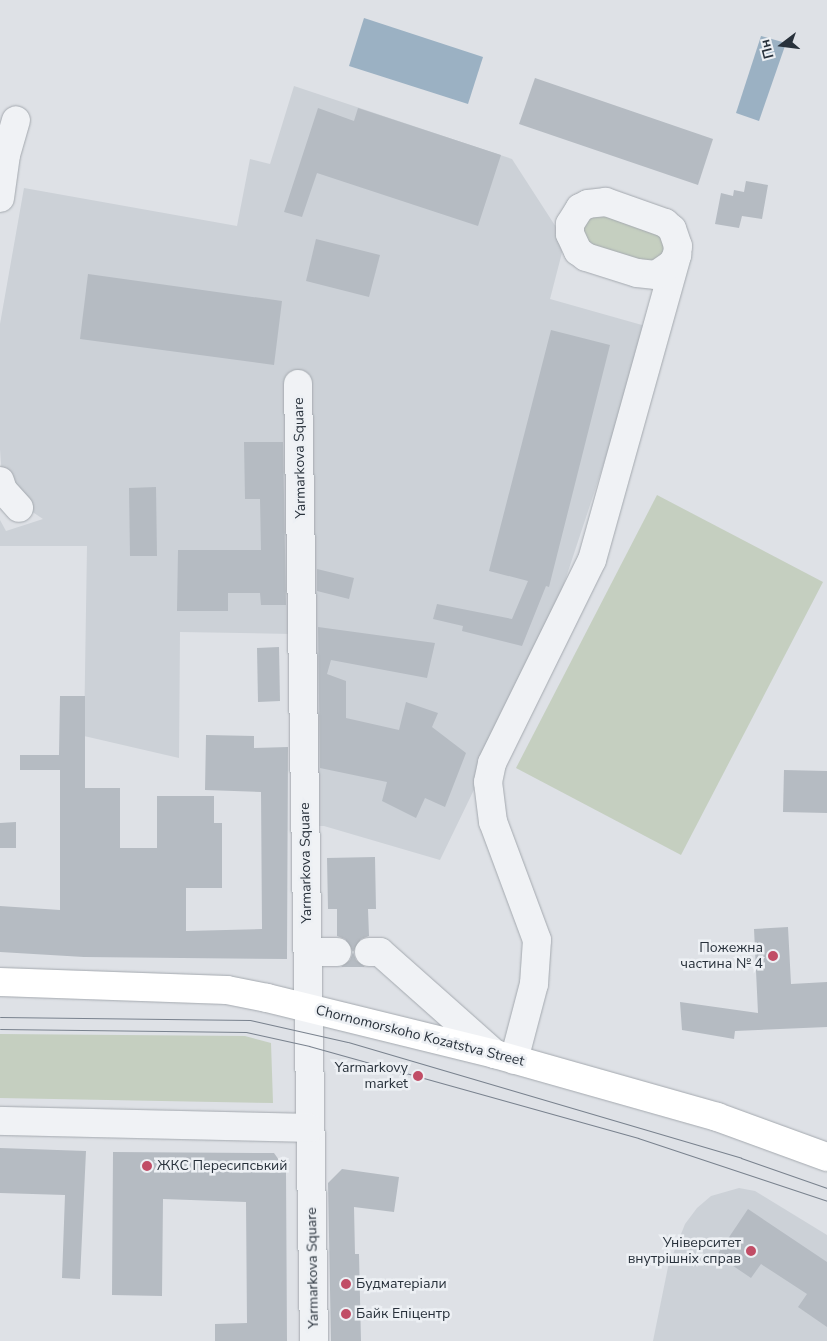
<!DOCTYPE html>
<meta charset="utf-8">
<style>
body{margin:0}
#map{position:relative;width:827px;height:1341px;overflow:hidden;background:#dee1e6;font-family:"Nunito Sans",sans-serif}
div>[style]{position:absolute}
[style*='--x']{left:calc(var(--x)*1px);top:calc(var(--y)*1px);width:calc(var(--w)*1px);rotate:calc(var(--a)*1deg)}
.built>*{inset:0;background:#ccd1d7}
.green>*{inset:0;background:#c5cfc0}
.water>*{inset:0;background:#9bb1c3}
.building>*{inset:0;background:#b5bbc2}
.roads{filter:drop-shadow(0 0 1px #a4a9af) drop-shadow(0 0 1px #a4a9af)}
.minor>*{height:28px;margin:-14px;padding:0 14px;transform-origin:14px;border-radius:14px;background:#f0f2f5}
.major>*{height:28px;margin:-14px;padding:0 14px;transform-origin:14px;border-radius:14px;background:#fff}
.tram>*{height:1px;margin:-0.5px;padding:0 0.5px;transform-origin:0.5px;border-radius:0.5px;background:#79828e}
.dots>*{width:14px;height:14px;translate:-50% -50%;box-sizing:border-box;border:2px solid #edf0f4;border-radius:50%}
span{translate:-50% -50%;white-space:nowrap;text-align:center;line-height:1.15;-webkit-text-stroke:5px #edf0f4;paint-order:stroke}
.street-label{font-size:14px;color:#28313b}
.poi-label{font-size:14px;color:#28313b}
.right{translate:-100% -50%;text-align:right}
.left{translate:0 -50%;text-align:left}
.north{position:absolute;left:757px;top:20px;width:50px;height:50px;-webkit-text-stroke:4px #edf0f4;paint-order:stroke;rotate:255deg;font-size:14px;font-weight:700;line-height:20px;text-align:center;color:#28313b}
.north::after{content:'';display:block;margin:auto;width:18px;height:22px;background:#28313b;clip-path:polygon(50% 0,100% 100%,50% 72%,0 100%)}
</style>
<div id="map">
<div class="built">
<i style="clip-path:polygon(294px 86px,512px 159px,565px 241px,550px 299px,649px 327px,543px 647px,440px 860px,324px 826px,299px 826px,292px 634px,180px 632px,179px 758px,84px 736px,87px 546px,0 546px,0 520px,6px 531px,43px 519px,3px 492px,0 449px,0 324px,24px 188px,237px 226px,250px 159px,270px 164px)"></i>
<i style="clip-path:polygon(739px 1188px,755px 1191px,827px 1235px,827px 1341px,653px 1341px,668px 1267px,685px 1224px,697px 1208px,711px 1196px)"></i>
</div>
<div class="green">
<i style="clip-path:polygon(597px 210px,664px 235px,665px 256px,651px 264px,592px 246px,583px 238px,582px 221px)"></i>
<i style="clip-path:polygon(657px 495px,823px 582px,681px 855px,516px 768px)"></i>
<i style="clip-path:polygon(0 1034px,245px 1036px,271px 1043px,273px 1103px,0 1098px)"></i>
</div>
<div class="water">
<i style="clip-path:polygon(364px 18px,483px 57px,468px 104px,349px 66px)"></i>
<i style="clip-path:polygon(761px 36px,786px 43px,759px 121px,736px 113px)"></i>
</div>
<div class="building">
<i style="clip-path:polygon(535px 78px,713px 139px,698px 185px,519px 124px)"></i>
<i style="clip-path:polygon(318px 108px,354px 121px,358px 108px,501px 155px,478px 226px,317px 173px,302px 217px,284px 212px)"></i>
<i style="clip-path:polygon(746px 181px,768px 185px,762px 219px,742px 216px,739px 228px,715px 224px,721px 193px,733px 196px,734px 190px,744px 192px)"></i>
<i style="clip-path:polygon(316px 239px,380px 255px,369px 297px,306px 281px)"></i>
<i style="clip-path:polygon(88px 274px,282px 301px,274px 365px,80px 339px)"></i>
<i style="clip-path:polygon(551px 330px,610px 345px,549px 587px,546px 586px,522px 646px,462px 631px,463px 626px,433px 619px,437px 604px,512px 619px,528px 581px,489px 571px)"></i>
<i style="clip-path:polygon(244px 442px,283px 442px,286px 605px,261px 605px,260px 593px,228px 593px,228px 611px,177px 611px,178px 550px,261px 550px,260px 499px,245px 499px)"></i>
<i style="clip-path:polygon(156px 487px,157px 556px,130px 556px,129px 488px)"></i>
<i style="clip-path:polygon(317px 569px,354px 578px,349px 599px,317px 591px)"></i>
<i style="clip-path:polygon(318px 627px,435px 643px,427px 678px,331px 660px,327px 674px,346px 681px,346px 718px,399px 730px,406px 702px,438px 713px,432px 727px,466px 753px,445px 807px,425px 798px,416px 818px,382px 801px,387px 782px,320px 768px)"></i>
<i style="clip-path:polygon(279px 647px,280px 701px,258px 702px,257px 648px)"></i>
<i style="clip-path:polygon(60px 696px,85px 696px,85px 788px,120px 788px,120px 848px,157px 848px,157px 796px,214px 796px,214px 823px,222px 823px,222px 888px,186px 888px,186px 931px,262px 929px,261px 792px,205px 790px,206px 735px,254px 736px,254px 748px,288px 747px,287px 959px,84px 957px,0 952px,0 906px,60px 910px,60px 770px,20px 770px,20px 755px,59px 755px)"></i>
<i style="clip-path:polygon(784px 770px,827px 771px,827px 813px,783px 812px)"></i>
<i style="clip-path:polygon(16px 822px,16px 848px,0 848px,0 823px)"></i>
<i style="clip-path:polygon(375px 857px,376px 909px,368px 909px,369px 936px,361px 939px,353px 952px,356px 960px,365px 967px,341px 967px,350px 960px,353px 952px,345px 939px,337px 936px,337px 909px,328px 909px,327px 858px)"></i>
<i style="clip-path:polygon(788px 927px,791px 984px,827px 982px,827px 1027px,735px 1031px,734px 1039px,682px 1030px,680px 1002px,758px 1013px,754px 929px)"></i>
<i style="clip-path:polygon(0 1148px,86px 1151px,80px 1279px,62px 1278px,65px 1195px,0 1193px)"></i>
<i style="clip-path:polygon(113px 1152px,274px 1153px,286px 1170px,287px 1341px,215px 1341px,215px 1324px,247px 1323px,246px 1202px,163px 1199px,162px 1296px,112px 1295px)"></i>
<i style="clip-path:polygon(342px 1169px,399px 1177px,394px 1212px,354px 1207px,355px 1254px,359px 1254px,361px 1341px,331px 1341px,328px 1183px)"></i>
<i style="clip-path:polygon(748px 1209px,827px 1262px,827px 1327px,798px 1307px,807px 1294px,761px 1264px,751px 1278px,717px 1255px)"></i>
</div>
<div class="roads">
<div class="minor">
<i style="--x:0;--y:198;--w:43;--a:-82.1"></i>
<i style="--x:6;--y:155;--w:36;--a:-74"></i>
<i style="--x:298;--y:384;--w:957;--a:89.04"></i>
<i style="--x:0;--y:481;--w:9;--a:72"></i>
<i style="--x:3;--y:490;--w:24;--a:48"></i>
<i style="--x:308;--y:952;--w:29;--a:0"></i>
<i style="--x:369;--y:952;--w:11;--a:0"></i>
<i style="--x:380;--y:952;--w:154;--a:41.6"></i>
<i style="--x:514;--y:1060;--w:79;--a:-75.3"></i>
<i style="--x:534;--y:984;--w:44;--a:-86.1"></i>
<i style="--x:537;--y:940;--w:126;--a:-110.4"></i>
<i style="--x:493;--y:822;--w:40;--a:-97.1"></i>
<i style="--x:488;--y:782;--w:19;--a:-78"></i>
<i style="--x:492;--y:763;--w:226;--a:-63.8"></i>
<i style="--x:592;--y:560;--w:317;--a:-74.4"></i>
<i style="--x:677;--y:255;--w:9;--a:-84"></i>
<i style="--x:678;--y:246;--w:18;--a:-109"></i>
<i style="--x:672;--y:229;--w:9;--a:-139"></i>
<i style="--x:665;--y:223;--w:63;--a:-160.4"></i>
<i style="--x:606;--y:202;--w:18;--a:174"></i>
<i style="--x:588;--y:204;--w:9;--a:153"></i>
<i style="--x:580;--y:208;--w:19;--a:122"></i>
<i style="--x:570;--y:224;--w:10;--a:90"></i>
<i style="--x:570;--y:234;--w:19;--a:65"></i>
<i style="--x:578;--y:251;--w:10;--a:37"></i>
<i style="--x:586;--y:257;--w:53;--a:17.4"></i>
<i style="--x:637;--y:273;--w:19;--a:6"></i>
<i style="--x:656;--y:275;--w:19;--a:-35"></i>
<i style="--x:672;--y:264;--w:10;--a:-61"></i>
<i style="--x:0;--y:1121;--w:310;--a:1.3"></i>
</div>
<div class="major">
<i style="--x:0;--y:982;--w:227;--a:2"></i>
<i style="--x:227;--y:990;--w:41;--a:11.3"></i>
<i style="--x:267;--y:998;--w:235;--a:13.8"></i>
<i style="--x:495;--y:1054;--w:231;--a:15.8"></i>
<i style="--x:717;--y:1117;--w:117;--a:20"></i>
</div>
</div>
<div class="tram">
<i style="--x:0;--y:1017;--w:250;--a:0.7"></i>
<i style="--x:250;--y:1020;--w:100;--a:12.7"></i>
<i style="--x:348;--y:1042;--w:410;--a:16.4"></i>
<i style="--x:741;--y:1158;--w:91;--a:19.2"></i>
<i style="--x:0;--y:1029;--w:246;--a:0.7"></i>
<i style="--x:246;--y:1032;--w:65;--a:12.5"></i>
<i style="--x:309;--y:1046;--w:342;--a:15.6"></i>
<i style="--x:638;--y:1138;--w:199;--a:18.4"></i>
</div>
<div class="dots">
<i style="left:773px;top:956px;background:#c14d66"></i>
<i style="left:418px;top:1076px;background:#c14d66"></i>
<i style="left:147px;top:1166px;background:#c14d66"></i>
<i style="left:751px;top:1251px;background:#c14d66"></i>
<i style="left:346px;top:1284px;background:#c14d66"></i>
<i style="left:346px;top:1314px;background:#c14d66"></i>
</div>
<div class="street-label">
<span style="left:300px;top:458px;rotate:-91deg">Yarmarkova Square</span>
<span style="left:306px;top:863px;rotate:-91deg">Yarmarkova Square</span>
<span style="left:420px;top:1036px;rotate:14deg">Chornomorskoho Kozatstva Street</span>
<span style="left:313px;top:1268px;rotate:-91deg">Yarmarkova Square</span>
</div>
<div class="poi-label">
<span class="right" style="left:763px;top:956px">Пожежна<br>частина № 4</span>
<span class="right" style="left:408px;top:1076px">Yarmarkovy<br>market</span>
<span class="left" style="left:157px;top:1166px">ЖКС Пересипський</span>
<span class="right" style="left:741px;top:1251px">Університет<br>внутрішніх справ</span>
<span class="left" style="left:356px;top:1284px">Будматеріали</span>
<span class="left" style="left:356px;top:1314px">Байк Епіцентр</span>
</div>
<div class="north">Пн</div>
</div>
